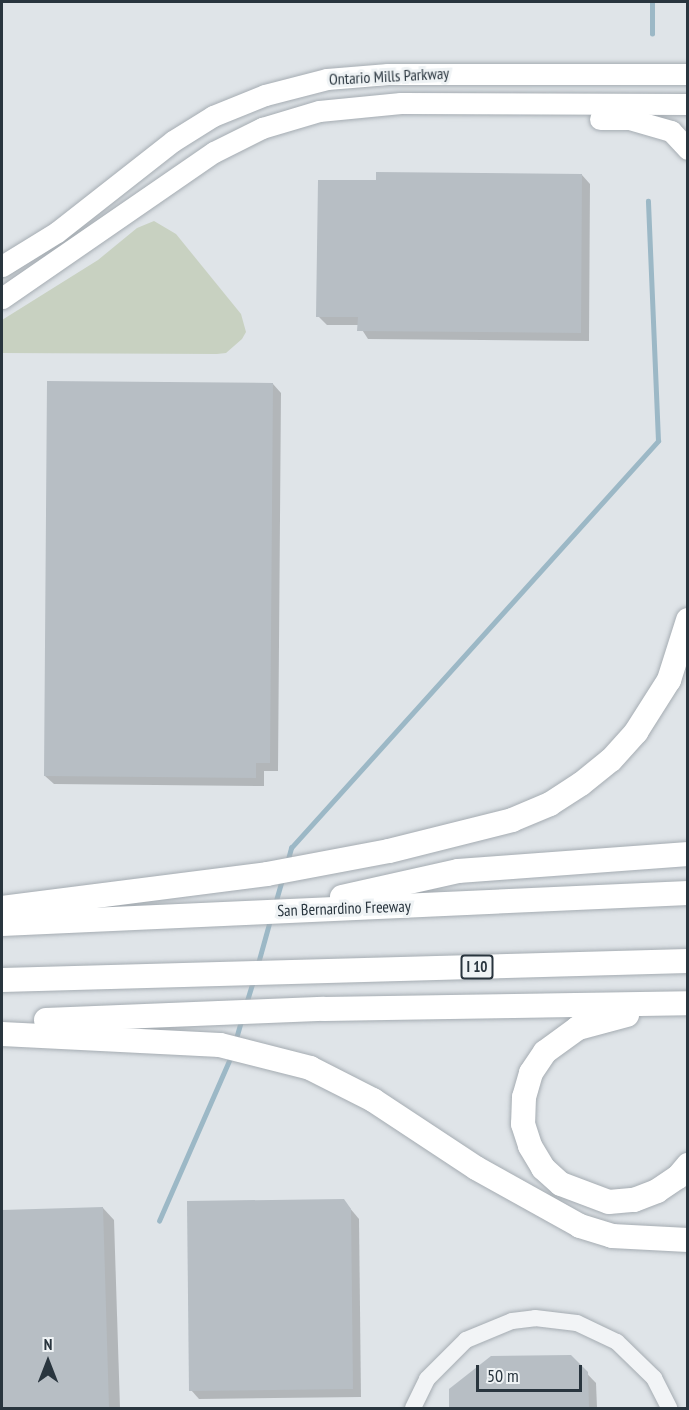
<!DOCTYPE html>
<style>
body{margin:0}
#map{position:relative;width:689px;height:1410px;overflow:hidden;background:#dfe4e8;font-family:"PT Sans Narrow",sans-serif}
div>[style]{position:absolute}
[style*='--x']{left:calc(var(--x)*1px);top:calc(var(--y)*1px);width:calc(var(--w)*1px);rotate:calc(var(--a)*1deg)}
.green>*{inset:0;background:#c8d1c1}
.shadow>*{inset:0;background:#0003}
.stream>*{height:4.5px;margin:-2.25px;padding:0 2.25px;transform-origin:2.25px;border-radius:2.25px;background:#9cb8c6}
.building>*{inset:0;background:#b7bec4}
.roads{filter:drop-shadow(0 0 2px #a5acb2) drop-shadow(0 0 2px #a5acb2)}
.minor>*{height:16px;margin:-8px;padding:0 8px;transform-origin:8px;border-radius:8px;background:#f2f4f6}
.major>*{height:21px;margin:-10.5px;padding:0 10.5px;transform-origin:10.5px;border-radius:10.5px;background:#fff}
.highway>*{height:24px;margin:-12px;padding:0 12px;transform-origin:12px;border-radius:12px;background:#fff}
span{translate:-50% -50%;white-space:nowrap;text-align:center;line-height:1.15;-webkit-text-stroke:6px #eff3f5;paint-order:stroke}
.shield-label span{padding:2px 4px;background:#eff3f5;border:2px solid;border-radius:4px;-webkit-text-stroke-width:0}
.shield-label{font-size:15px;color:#29353e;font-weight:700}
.street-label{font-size:16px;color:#29353e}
.frame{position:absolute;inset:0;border:3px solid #29353e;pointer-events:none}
.north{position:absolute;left:18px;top:1332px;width:60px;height:60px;-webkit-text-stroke:4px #eff3f5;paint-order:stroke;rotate:0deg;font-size:16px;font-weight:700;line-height:24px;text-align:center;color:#29353e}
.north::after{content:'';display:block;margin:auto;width:21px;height:27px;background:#29353e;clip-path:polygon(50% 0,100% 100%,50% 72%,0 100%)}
.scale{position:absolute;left:476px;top:1365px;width:106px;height:27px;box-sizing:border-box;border:3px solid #29353e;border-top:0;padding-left:8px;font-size:18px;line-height:21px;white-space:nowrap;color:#29353e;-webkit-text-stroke:4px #eff3f5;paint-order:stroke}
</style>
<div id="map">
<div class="green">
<i style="clip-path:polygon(154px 221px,176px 234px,241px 314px,246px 332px,242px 339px,226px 353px,217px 354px,2px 353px,2px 320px,98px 260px,137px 228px)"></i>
</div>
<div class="shadow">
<i style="clip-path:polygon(582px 175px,590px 184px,589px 341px,368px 339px,359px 325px,327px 325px,318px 316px)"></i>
<i style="clip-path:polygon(273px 384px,281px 393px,278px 771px,264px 771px,264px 786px,54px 784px,45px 776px)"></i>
<i style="clip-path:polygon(344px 1201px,359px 1219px,361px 1397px,199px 1399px,191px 1390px)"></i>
<i style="clip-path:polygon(103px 1208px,114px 1220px,120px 1408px,2px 1408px,2px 1211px)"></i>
<i style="clip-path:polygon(571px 1357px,596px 1383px,597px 1408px,451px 1408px,450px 1390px)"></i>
</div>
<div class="stream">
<i style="--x:652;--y:34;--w:32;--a:-90"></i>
<i style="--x:287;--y:863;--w:16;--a:-75"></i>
<i style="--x:291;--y:848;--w:548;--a:-47.96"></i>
<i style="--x:658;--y:441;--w:240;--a:-92.4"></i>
<i style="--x:275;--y:904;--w:25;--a:-74"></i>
<i style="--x:257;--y:967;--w:49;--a:-74.5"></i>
<i style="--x:246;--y:1004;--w:24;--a:-73"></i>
<i style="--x:235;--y:1042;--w:22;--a:-74"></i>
<i style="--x:159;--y:1221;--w:180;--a:-66.4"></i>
</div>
<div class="building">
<i style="clip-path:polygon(376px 172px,582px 174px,581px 333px,357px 331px,358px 317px,316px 317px,318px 180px,376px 180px)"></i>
<i style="clip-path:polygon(47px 381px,273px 383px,270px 763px,256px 763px,256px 778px,44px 776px)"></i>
<i style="clip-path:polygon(344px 1199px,351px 1209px,353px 1389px,189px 1391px,187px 1201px)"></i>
<i style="clip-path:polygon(103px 1207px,109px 1408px,2px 1408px,2px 1210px)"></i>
<i style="clip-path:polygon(571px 1355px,588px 1372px,589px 1408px,449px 1408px,449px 1389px,491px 1356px)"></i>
</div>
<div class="roads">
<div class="minor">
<i style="--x:413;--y:1408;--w:32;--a:-64"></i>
<i style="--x:427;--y:1379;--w:55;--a:-45"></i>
<i style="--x:466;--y:1340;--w:50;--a:-22.4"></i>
<i style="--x:512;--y:1321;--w:23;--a:-7"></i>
<i style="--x:535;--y:1318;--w:42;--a:6.8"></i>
<i style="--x:577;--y:1323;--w:44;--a:25.4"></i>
<i style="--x:617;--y:1342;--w:52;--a:44.2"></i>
<i style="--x:654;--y:1378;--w:34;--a:63"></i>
</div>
<div class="major">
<i style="--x:600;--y:119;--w:29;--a:0"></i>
<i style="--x:629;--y:119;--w:44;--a:15.9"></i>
<i style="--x:671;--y:131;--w:25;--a:47"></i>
<i style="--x:2;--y:266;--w:65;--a:-31.7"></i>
<i style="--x:57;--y:232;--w:147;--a:-38.1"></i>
<i style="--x:173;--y:141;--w:47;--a:-32"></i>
<i style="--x:213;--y:116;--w:56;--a:-22"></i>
<i style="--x:265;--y:95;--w:64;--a:-14.5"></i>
<i style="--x:327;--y:79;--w:61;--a:-4.7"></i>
<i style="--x:388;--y:74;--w:300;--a:0"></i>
<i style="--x:2;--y:298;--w:257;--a:-34.6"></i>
<i style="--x:214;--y:152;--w:54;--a:-26.6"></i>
<i style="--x:262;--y:128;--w:59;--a:-16.6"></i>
<i style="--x:319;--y:111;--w:82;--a:-5.6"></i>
<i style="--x:401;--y:103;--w:287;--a:0.2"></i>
</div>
<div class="highway">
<i style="--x:342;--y:897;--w:119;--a:-12.6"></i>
<i style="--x:458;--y:871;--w:231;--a:-4.2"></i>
<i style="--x:2;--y:908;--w:267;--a:-7.3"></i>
<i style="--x:267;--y:874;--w:124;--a:-10.7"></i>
<i style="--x:389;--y:851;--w:127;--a:-14.1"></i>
<i style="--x:512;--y:820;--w:41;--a:-22.8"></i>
<i style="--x:550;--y:804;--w:37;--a:-33"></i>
<i style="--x:581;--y:784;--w:38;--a:-39"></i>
<i style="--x:611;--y:760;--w:38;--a:-48"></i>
<i style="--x:636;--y:732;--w:62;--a:-57.6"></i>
<i style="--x:669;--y:680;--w:63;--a:-72.4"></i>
<i style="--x:2;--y:924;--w:687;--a:-2.59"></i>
<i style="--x:2;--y:980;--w:686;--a:-1.59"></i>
<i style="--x:627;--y:1015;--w:51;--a:165.1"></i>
<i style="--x:578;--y:1028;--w:41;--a:144"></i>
<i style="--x:545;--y:1052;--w:25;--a:124"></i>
<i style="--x:531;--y:1073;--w:25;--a:106"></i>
<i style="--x:524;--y:1097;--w:27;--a:92"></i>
<i style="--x:523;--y:1124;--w:23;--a:72"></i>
<i style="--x:530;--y:1146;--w:26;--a:59"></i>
<i style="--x:543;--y:1168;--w:24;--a:42"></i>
<i style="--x:561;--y:1184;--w:51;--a:20.6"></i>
<i style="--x:609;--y:1202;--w:25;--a:-5"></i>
<i style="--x:634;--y:1200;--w:25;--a:-21"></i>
<i style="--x:657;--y:1191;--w:25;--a:-34"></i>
<i style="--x:678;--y:1177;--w:16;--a:-50"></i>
<i style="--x:46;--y:1020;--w:278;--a:-2.3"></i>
<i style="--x:324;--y:1009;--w:364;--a:-0.9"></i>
<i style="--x:2;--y:1034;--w:218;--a:2.9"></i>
<i style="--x:220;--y:1045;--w:93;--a:14.3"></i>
<i style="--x:310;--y:1068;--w:71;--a:26.9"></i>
<i style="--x:373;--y:1100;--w:123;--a:33.4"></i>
<i style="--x:476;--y:1168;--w:119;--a:29.1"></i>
<i style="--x:580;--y:1226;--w:34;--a:17"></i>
<i style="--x:612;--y:1236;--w:76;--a:3"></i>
</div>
</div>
<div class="shield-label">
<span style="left:477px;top:967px">I 10</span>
</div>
<div class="street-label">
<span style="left:389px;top:76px;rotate:-3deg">Ontario Mills Parkway</span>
<span style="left:344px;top:908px;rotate:-2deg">San Bernardino Freeway</span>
</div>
<div class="frame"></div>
<div class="north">N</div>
<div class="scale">50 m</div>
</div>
